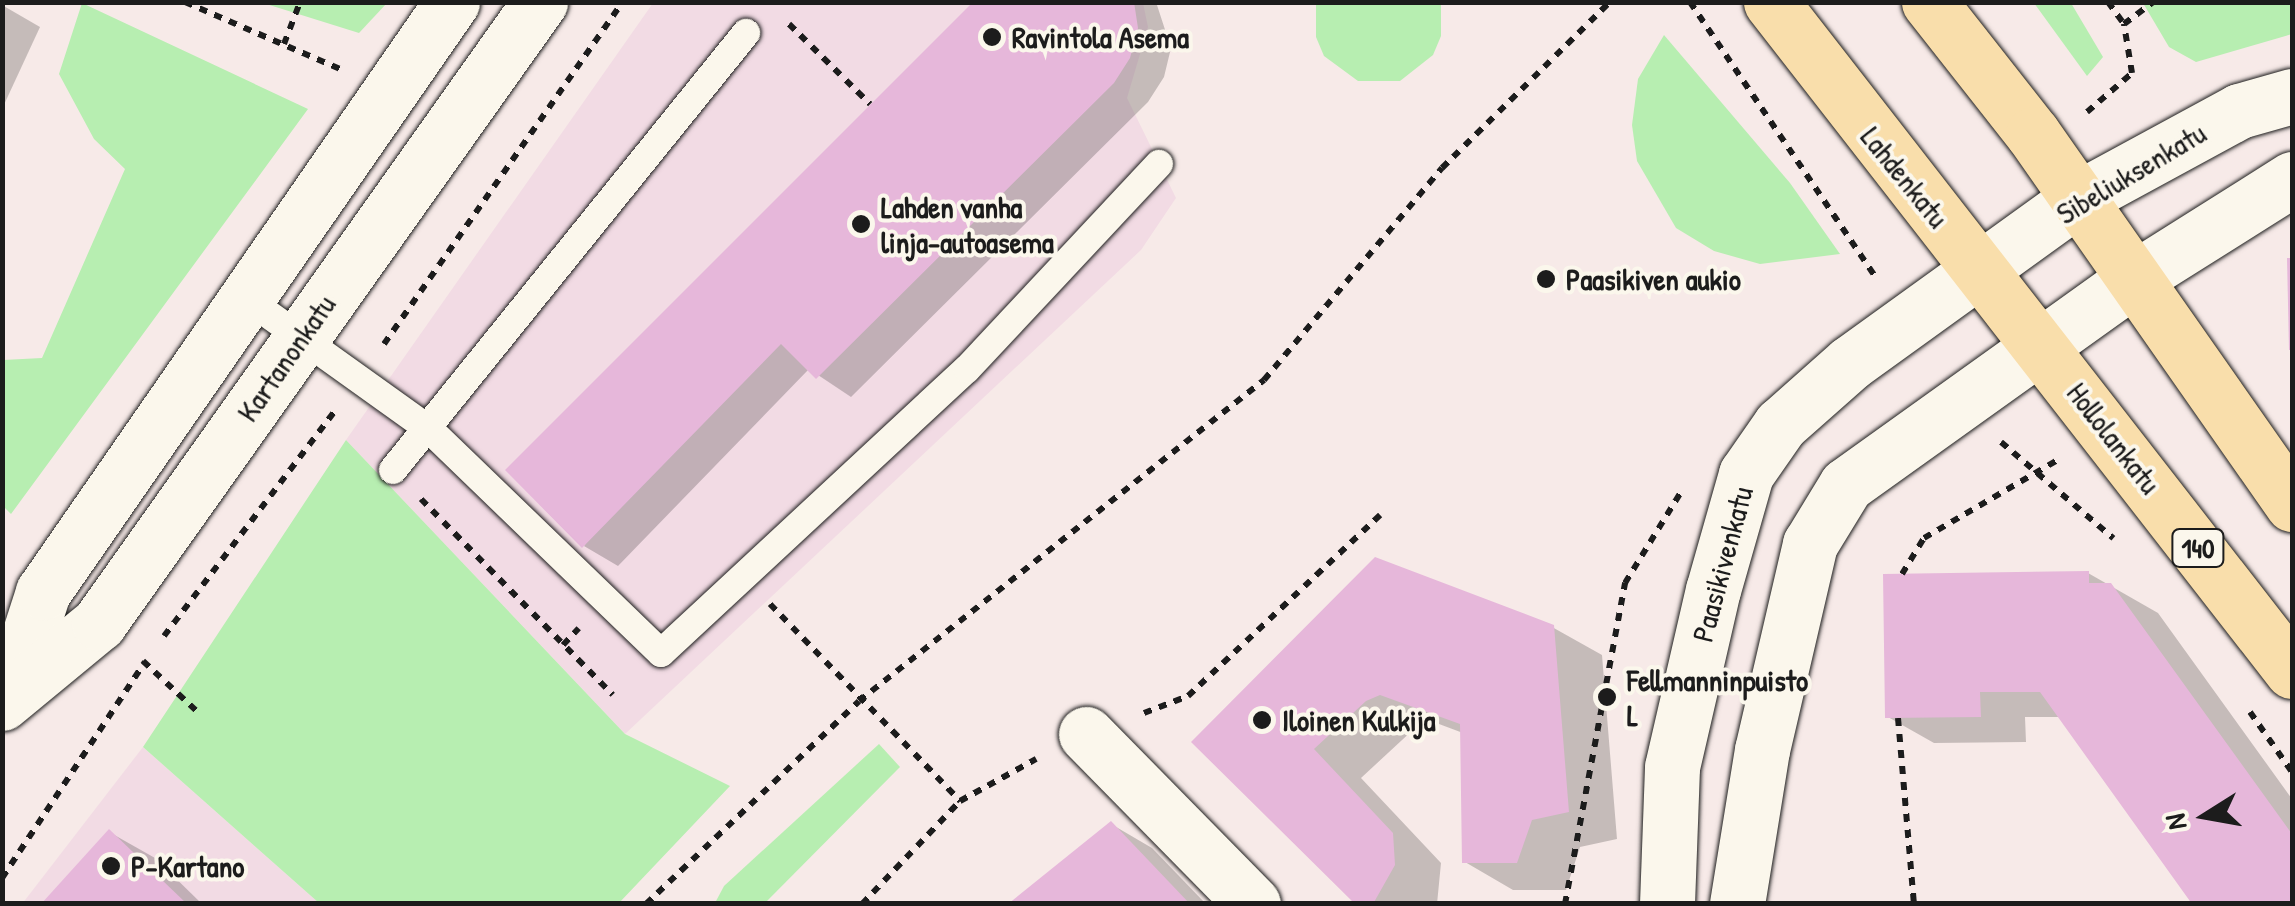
<!DOCTYPE html>
<style>
body{margin:0}
#map{position:relative;width:2295px;height:906px;overflow:hidden;background:#f7eae8;font-family:"Patrick Hand",sans-serif}
div>[style]{position:absolute}
[style*='--x']{left:calc(var(--x)*1px);top:calc(var(--y)*1px);width:calc(var(--w)*1px);rotate:calc(var(--a)*1deg)}
.built>*{inset:0;background:#f2dbe4}
.green>*{inset:0;background:#b7eeb1}
.shadow>*{inset:0;background:#0003}
.building>*{inset:0;background:#e6b7da}
.path>*{height:6px;margin-top:-3px;transform-origin:0;background:repeating-linear-gradient(90deg,#1c1c1c 0 8px,transparent 0 16px)}
.roads{filter:drop-shadow(0 0 2px #1c1c1c) drop-shadow(0 0 2px #1c1c1c)}
.lane>*{height:28px;margin:-14px;padding:0 14px;transform-origin:14px;border-radius:14px;background:#fbf7ec}
.street>*{height:55px;margin:-27.5px;padding:0 27.5px;transform-origin:27.5px;border-radius:27.5px;background:#fbf7ec}
.secondary>*{height:55px;margin:-27.5px;padding:0 27.5px;transform-origin:27.5px;border-radius:27.5px;background:#fbf7ec}
.primary>*{height:55px;margin:-27.5px;padding:0 27.5px;transform-origin:27.5px;border-radius:27.5px;background:#f9deab}
.dots>*{width:28px;height:28px;translate:-50% -50%;box-sizing:border-box;border:5px solid #fbf7ec;border-radius:50%}
span{translate:-50% -50%;white-space:nowrap;text-align:center;line-height:1.15;-webkit-text-stroke:8px #fbf7ec;paint-order:stroke}
.shield-label span{padding:2px 8px;background:#fbf7ec;border:2px solid;border-radius:8px;-webkit-text-stroke-width:0}
.shield-label{font-size:28px;color:#1c1c1c;font-weight:700}
.poi-label{font-size:30px;color:#1c1c1c;font-weight:700}
.left{translate:0 -50%;text-align:left}
.street-label{font-size:30px;color:#1c1c1c}
.frame{position:absolute;inset:0;border:5px solid #1c1c1c;pointer-events:none}
.north{position:absolute;left:2155px;top:766px;width:100px;height:100px;-webkit-text-stroke:8px #fbf7ec;paint-order:stroke;rotate:259deg;font-size:28px;font-weight:700;line-height:40px;text-align:center;color:#1c1c1c}
.north::after{content:'';display:block;margin:auto;width:35px;height:45px;background:#1c1c1c;clip-path:polygon(50% 0,100% 100%,50% 72%,0 100%)}
</style>
<div id="map">
<div class="built">
<i style="clip-path:polygon(653px 3px,1143px 3px,1148px 27px,1127px 98px,1176px 198px,1141px 250px,625px 734px,346px 440px)"></i>
<i style="clip-path:polygon(143px 747px,319px 903px,22px 904px)"></i>
</div>
<div class="green">
<i style="clip-path:polygon(82px 3px,308px 109px,11px 514px,3px 506px,3px 360px,42px 358px,125px 169px,94px 139px,59px 74px)"></i>
<i style="clip-path:polygon(263px 3px,387px 3px,359px 33px)"></i>
<i style="clip-path:polygon(1316px 3px,1441px 3px,1441px 36px,1433px 55px,1400px 81px,1358px 81px,1324px 56px,1316px 37px)"></i>
<i style="clip-path:polygon(2034px 3px,2071px 3px,2103px 57px,2087px 76px)"></i>
<i style="clip-path:polygon(2143px 3px,2292px 3px,2292px 34px,2196px 62px,2169px 47px)"></i>
<i style="clip-path:polygon(1664px 35px,1790px 183px,1840px 254px,1760px 264px,1714px 251px,1676px 228px,1637px 161px,1632px 125px,1638px 79px)"></i>
<i style="clip-path:polygon(346px 440px,625px 734px,730px 786px,619px 903px,319px 903px,143px 747px)"></i>
<i style="clip-path:polygon(879px 744px,900px 767px,765px 903px,715px 903px,724px 886px)"></i>
</div>
<div class="shadow">
<i style="clip-path:polygon(976px 2px,1156px 2px,1171px 48px,1164px 77px,1148px 102px,851px 397px,809px 369px,618px 566px,584px 546px)"></i>
<i style="clip-path:polygon(2px 5px,40px 27px,2px 109px)"></i>
<i style="clip-path:polygon(2290px 260px,2292px 260px,2292px 382px)"></i>
<i style="clip-path:polygon(2088px 573px,2158px 613px,2292px 799px,2292px 904px,2195px 904px,2061px 717px,2025px 717px,2026px 742px,1934px 743px,1888px 717px)"></i>
<i style="clip-path:polygon(1552px 627px,1602px 655px,1617px 839px,1580px 847px,1566px 890px,1513px 890px,1465px 862px,1463px 733px,1431px 721px,1415px 728px,1361px 778px,1441px 863px,1437px 904px,1358px 904px,1195px 742px)"></i>
<i style="clip-path:polygon(1111px 824px,1152px 848px,1206px 904px,1012px 904px)"></i>
<i style="clip-path:polygon(109px 832px,155px 858px,202px 904px,44px 904px)"></i>
</div>
<div class="building">
<i style="clip-path:polygon(973px 2px,1134px 2px,1138px 28px,1130px 58px,1114px 83px,816px 379px,781px 344px,582px 548px,505px 470px)"></i>
<i style="clip-path:polygon(2287px 258px,2292px 258px,2292px 350px,2289px 350px)"></i>
<i style="clip-path:polygon(1375px 557px,1554px 625px,1569px 812px,1532px 820px,1517px 863px,1462px 863px,1460px 724px,1380px 695px,1366px 701px,1314px 749px,1393px 833px,1395px 865px,1373px 904px,1355px 904px,1191px 742px)"></i>
<i style="clip-path:polygon(2089px 571px,2089px 583px,2111px 583px,2292px 834px,2292px 904px,2192px 904px,2040px 692px,1980px 692px,1981px 717px,1885px 718px,1883px 574px)"></i>
<i style="clip-path:polygon(1111px 821px,1190px 904px,1008px 904px)"></i>
<i style="clip-path:polygon(109px 829px,187px 904px,41px 904px)"></i>
</div>
<div class="path">
<i style="--x:185;--y:2;--w:169;--a:23.4"></i>
<i style="--x:1690;--y:2;--w:334;--a:56"></i>
<i style="--x:2108;--y:2;--w:27;--a:54"></i>
<i style="--x:789;--y:24;--w:114;--a:44.6"></i>
<i style="--x:284;--y:44;--w:45;--a:-69.1"></i>
<i style="--x:2087;--y:112;--w:60;--a:-40.9"></i>
<i style="--x:2132;--y:73;--w:50;--a:-99.3"></i>
<i style="--x:2124;--y:24;--w:36;--a:-37"></i>
<i style="--x:384;--y:344;--w:417;--a:-55.1"></i>
<i style="--x:2001;--y:442;--w:148;--a:40.6"></i>
<i style="--x:421;--y:499;--w:274;--a:45.6"></i>
<i style="--x:1902;--y:574;--w:42;--a:-58.6"></i>
<i style="--x:1924;--y:538;--w:156;--a:-30.3"></i>
<i style="--x:770;--y:604;--w:274;--a:46"></i>
<i style="--x:164;--y:636;--w:283;--a:-52.8"></i>
<i style="--x:563;--y:645;--w:23;--a:-47"></i>
<i style="--x:143;--y:661;--w:79;--a:43"></i>
<i style="--x:2250;--y:712;--w:73;--a:55"></i>
<i style="--x:1144;--y:713;--w:47;--a:-21.1"></i>
<i style="--x:1188;--y:696;--w:264;--a:-43.3"></i>
<i style="--x:1898;--y:718;--w:187;--a:85.1"></i>
<i style="--x:2;--y:878;--w:259;--a:-56.5"></i>
<i style="--x:646;--y:904;--w:294;--a:-43.6"></i>
<i style="--x:859;--y:701;--w:517;--a:-38.4"></i>
<i style="--x:1264;--y:380;--w:277;--a:-50"></i>
<i style="--x:1442;--y:168;--w:236;--a:-44.7"></i>
<i style="--x:862;--y:904;--w:142;--a:-46.4"></i>
<i style="--x:960;--y:801;--w:87;--a:-28.9"></i>
<i style="--x:1565;--y:904;--w:327;--a:-79.4"></i>
<i style="--x:1625;--y:583;--w:107;--a:-58.4"></i>
</div>
<div class="roads">
<div class="lane">
<i style="--x:247;--y:299;--w:225;--a:35.6"></i>
<i style="--x:430;--y:430;--w:321;--a:44"></i>
<i style="--x:661;--y:653;--w:417;--a:-42.9"></i>
<i style="--x:967;--y:369;--w:281;--a:-46.9"></i>
<i style="--x:393;--y:470;--w:562;--a:-51.07"></i>
</div>
<div class="street">
<i style="--x:1086;--y:734;--w:238;--a:45.5"></i>
<i style="--x:1667;--y:904;--w:137;--a:-87.9"></i>
<i style="--x:1672;--y:767;--w:182;--a:-77"></i>
<i style="--x:1713;--y:590;--w:121;--a:-74.1"></i>
<i style="--x:1746;--y:474;--w:60;--a:-55.2"></i>
<i style="--x:1780;--y:425;--w:94;--a:-41.5"></i>
<i style="--x:1850;--y:363;--w:282;--a:-35.8"></i>
<i style="--x:2079;--y:198;--w:182;--a:-28.5"></i>
<i style="--x:2239;--y:111;--w:55;--a:-15.8"></i>
<i style="--x:1737;--y:904;--w:156;--a:-80.8"></i>
<i style="--x:1762;--y:750;--w:212;--a:-76.9"></i>
<i style="--x:1810;--y:544;--w:69;--a:-58.6"></i>
<i style="--x:1846;--y:485;--w:355;--a:-35.6"></i>
<i style="--x:2135;--y:278;--w:186;--a:-32.2"></i>
</div>
<div class="secondary">
<i style="--x:11;--y:691;--w:104;--a:-72.1"></i>
<i style="--x:43;--y:592;--w:718;--a:-55.27"></i>
<i style="--x:2;--y:703;--w:126;--a:-39.5"></i>
<i style="--x:99;--y:623;--w:762;--a:-54.62"></i>
</div>
<div class="primary">
<i style="--x:1771;--y:2;--w:848;--a:52.09"></i>
<i style="--x:1929;--y:2;--w:168;--a:51.8"></i>
<i style="--x:2033;--y:134;--w:452;--a:55"></i>
</div>
</div>
<div class="dots">
<i style="left:992px;top:37px;background:#1c1c1c"></i>
<i style="left:861px;top:224px;background:#1c1c1c"></i>
<i style="left:1546px;top:279px;background:#1c1c1c"></i>
<i style="left:1607px;top:697px;background:#1c1c1c"></i>
<i style="left:1262px;top:720px;background:#1c1c1c"></i>
<i style="left:111px;top:866px;background:#1c1c1c"></i>
</div>
<div class="shield-label">
<span style="left:2198px;top:548px">140</span>
</div>
<div class="poi-label">
<span class="left" style="left:1012px;top:37px">Ravintola Asema</span>
<span class="left" style="left:881px;top:224px">Lahden vanha<br>linja-autoasema</span>
<span class="left" style="left:1566px;top:279px">Paasikiven aukio</span>
<span class="left" style="left:1627px;top:697px">Fellmanninpuisto<br>L</span>
<span class="left" style="left:1282px;top:720px">Iloinen Kulkija</span>
<span class="left" style="left:131px;top:866px">P-Kartano</span>
</div>
<div class="street-label">
<span style="left:2131px;top:173px;rotate:-31deg">Sibeliuksenkatu</span>
<span style="left:1905px;top:177px;rotate:51deg">Lahdenkatu</span>
<span style="left:286px;top:358px;rotate:-55deg">Kartanonkatu</span>
<span style="left:2114px;top:438px;rotate:52deg">Hollolankatu</span>
<span style="left:1722px;top:564px;rotate:-75deg">Paasikivenkatu</span>
</div>
<div class="frame"></div>
<div class="north">N</div>
</div>
